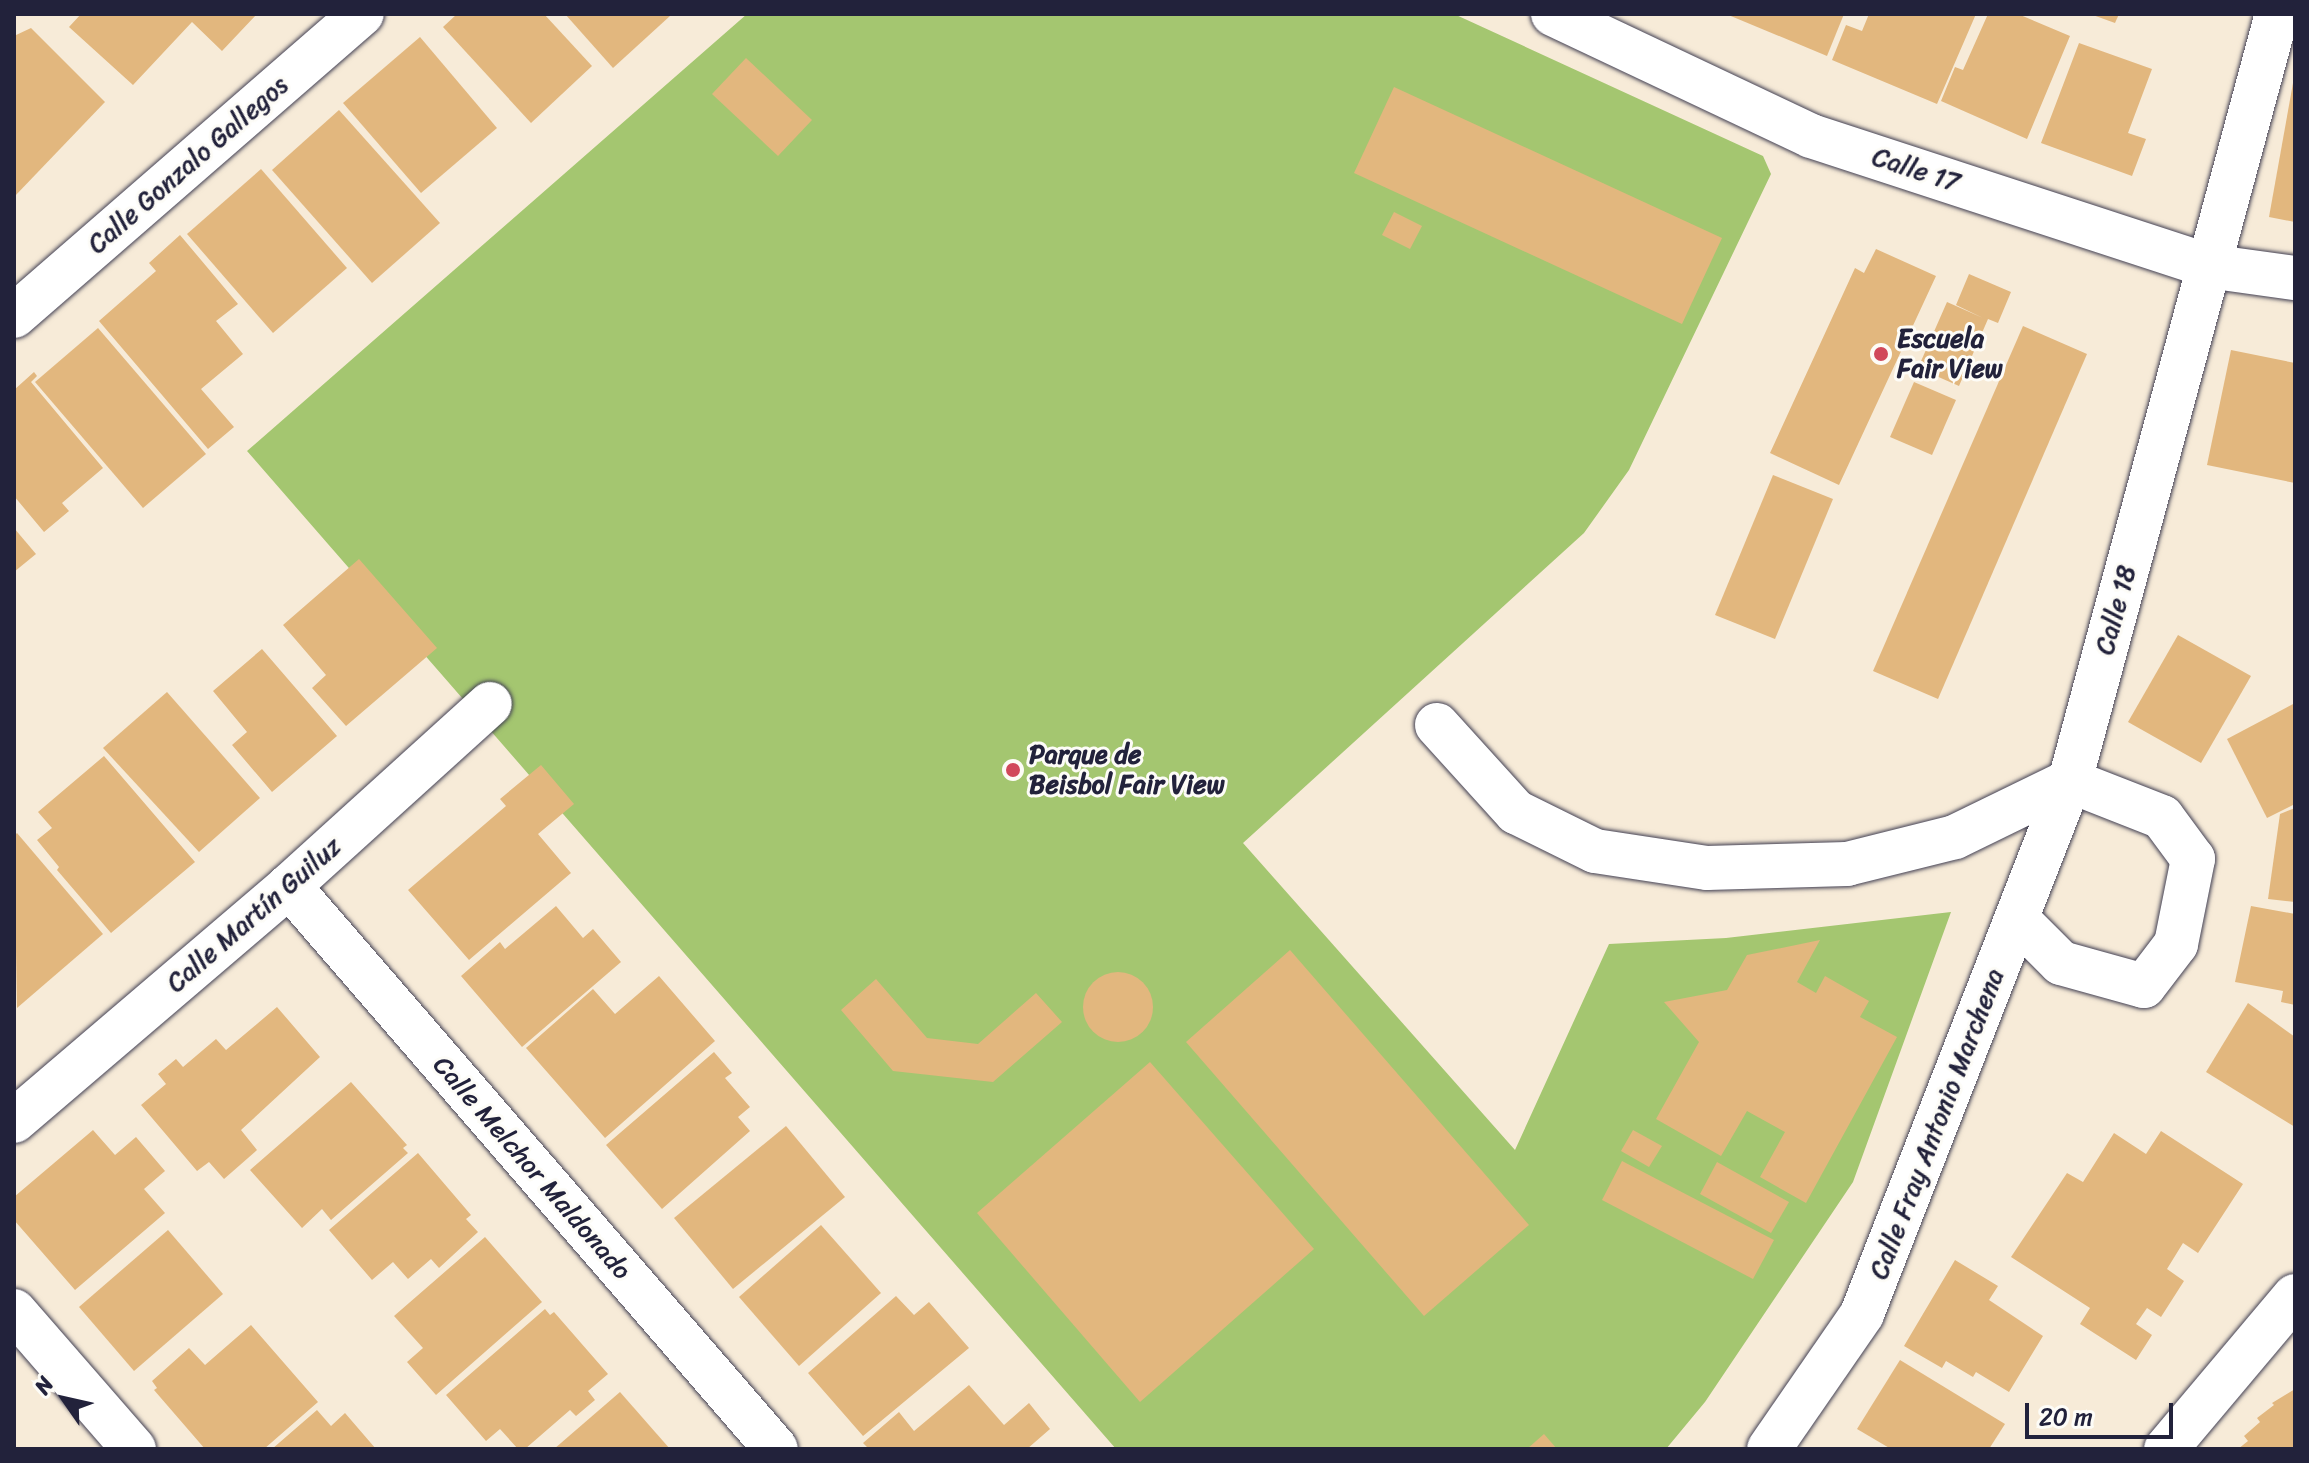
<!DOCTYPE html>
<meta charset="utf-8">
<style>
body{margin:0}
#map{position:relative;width:2309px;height:1463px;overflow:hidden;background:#f7ebd8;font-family:Sriracha,sans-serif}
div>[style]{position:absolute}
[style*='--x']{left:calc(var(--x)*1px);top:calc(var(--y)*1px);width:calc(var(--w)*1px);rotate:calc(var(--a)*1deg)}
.green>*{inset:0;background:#a4c670}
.building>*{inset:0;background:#e2b77e}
.round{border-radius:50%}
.roads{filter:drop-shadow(0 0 2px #424053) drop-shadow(0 0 2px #424053)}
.minor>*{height:44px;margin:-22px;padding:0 22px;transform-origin:22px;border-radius:22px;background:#fff}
.dots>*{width:22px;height:22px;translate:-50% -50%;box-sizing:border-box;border:4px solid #fdfcf7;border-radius:50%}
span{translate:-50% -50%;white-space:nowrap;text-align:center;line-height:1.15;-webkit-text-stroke:6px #fdfcf7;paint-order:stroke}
.street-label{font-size:26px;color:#22223b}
.poi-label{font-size:26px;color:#22223b;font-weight:700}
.left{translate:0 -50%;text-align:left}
.frame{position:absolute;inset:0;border:16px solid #22223b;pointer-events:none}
.north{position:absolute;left:24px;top:1359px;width:80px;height:80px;-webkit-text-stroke:6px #fdfcf7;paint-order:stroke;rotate:304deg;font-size:22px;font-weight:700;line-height:32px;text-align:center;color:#22223b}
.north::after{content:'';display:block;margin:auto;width:28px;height:36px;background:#22223b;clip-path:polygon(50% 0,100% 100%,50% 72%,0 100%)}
.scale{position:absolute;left:2025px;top:1403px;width:148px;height:36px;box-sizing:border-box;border:4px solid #22223b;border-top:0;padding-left:10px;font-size:24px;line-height:28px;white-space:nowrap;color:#22223b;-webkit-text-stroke:6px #fdfcf7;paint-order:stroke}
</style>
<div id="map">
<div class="green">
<i style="clip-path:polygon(747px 14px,1454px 14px,1763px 156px,1771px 174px,1629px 470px,1584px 533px,1243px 843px,1515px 1150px,1609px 944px,1726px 938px,1951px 912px,1853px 1182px,1705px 1402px,1666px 1449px,1116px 1449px,247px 451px)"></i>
</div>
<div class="building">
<i style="clip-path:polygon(81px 14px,257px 14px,222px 51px,192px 22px,133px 85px,69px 27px)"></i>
<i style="clip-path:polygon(457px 14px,544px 14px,592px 66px,531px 123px,443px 27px)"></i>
<i style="clip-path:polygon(565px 14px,669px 14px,670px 16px,613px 68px)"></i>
<i style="clip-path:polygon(1726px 14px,1844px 14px,1827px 56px)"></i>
<i style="clip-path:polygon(1869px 14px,1976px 14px,1937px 104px,1832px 60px,1846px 25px,1862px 31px)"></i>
<i style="clip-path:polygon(1988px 14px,2018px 14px,2070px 36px,2027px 139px,1941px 101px,1955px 67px,1963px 70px)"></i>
<i style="clip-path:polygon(2090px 14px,2119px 14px,2115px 23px)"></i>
<i style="clip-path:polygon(31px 28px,105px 102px,14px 197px,14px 36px)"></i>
<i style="clip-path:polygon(420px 37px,497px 128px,421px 193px,343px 103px)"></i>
<i style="clip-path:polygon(2079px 43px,2152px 69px,2128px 133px,2146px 139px,2132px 176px,2041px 143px)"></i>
<i style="clip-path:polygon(746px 58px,812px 120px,778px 156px,712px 94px)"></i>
<i style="clip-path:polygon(2293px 83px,2295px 83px,2295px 222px,2269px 217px)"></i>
<i style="clip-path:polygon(1394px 87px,1722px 238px,1682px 324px,1354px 173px)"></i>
<i style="clip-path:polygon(339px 110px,440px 223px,372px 283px,272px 170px)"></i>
<i style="clip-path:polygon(261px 169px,347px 268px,273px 333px,187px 234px)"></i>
<i style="clip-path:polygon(1394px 212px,1422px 226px,1410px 249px,1382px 235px)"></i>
<i style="clip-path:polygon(180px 235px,238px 304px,216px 321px,243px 354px,201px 389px,234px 427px,208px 449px,99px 321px,156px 271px,149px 263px)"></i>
<i style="clip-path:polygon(1876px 249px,1936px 276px,1839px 485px,1770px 453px,1855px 268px,1864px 273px)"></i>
<i style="clip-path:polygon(1969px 274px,2011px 292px,1998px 323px,1988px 319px,1959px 386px,1918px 368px,1947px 302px,1983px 318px,1956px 305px)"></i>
<i style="clip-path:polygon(2023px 326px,2087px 354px,1938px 699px,1873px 671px)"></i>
<i style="clip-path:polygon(98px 328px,206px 454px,143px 508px,35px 382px)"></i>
<i style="clip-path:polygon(2231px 350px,2295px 363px,2295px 483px,2207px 465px)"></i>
<i style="clip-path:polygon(34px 372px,37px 376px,31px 382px,103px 468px,62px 503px,69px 511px,44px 532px,14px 496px,14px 390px)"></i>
<i style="clip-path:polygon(1914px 382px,1956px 400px,1932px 455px,1890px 437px)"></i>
<i style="clip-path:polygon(1773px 475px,1833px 499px,1775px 639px,1715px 615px)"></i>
<i style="clip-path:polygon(14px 528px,36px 554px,14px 572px)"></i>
<i style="clip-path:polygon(359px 559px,437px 648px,346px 726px,312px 688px,326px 675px,283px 625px)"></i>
<i style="clip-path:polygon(2178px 635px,2251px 676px,2201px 763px,2128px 722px)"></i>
<i style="clip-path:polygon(262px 649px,337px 736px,272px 792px,232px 745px,247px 732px,213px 691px)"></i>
<i style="clip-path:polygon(167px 692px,260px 798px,199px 852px,103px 748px)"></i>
<i style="clip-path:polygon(2295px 703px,2295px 804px,2267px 818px,2227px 739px)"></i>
<i style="clip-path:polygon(104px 756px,195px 862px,111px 933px,57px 870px,59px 867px,37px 840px,52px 828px,38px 812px)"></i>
<i style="clip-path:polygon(541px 765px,574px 804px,538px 834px,571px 873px,469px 960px,408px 890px,506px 806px,500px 799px)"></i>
<i style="clip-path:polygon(2295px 808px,2295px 902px,2268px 899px,2280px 814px)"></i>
<i style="clip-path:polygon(17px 833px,103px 934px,17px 1008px,14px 836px)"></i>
<i style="clip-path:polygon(556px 906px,583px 938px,593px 929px,621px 962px,522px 1047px,461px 976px,500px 942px,505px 949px)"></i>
<i style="clip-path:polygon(2251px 906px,2295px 914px,2295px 1005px,2281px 1002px,2283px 991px,2235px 982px)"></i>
<i style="clip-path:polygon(1820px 940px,1797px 982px,1816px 993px,1825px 976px,1869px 1001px,1860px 1017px,1897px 1037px,1806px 1203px,1760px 1177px,1785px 1132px,1747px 1111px,1721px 1156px,1656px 1119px,1699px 1042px,1664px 1002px,1727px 990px,1747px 955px)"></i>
<i style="clip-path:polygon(1290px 950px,1529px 1225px,1424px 1316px,1186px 1042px)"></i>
<i class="round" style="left:1083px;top:972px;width:70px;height:70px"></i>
<i style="clip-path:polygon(659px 976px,715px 1041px,605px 1138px,526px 1048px,593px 989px,615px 1014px)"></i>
<i style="clip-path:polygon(876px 979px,927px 1038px,978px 1044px,1036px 993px,1062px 1022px,993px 1082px,893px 1071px,841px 1010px)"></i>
<i style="clip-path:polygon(2248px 1003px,2295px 1037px,2295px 1127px,2206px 1072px)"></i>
<i style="clip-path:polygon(277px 1007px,320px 1057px,241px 1130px,257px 1150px,224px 1179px,209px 1162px,197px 1171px,141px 1105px,166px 1084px,158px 1074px,176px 1059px,183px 1067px,216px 1039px,226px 1050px)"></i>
<i style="clip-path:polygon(714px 1052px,732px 1073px,725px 1078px,750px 1107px,738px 1117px,750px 1131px,662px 1209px,606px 1145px)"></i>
<i style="clip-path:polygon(1150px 1062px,1314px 1249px,1140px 1402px,977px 1213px)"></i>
<i style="clip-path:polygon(351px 1082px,407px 1145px,403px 1148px,408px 1153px,331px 1220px,322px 1209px,302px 1228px,250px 1170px)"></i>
<i style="clip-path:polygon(786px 1126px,845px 1197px,733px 1289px,674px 1218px)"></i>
<i style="clip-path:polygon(93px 1130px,115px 1155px,136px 1137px,165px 1171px,144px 1189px,165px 1213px,75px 1290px,14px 1220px,14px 1197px)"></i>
<i style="clip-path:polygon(1633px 1130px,1662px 1146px,1649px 1167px,1621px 1151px)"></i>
<i style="clip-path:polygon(2161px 1131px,2243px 1184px,2198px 1253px,2183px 1243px,2167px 1269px,2184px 1281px,2161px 1317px,2147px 1308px,2136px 1324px,2152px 1335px,2136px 1360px,2080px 1324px,2090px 1308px,2011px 1257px,2067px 1173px,2083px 1182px,2114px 1133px,2146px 1154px)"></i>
<i style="clip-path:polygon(418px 1153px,471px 1215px,466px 1219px,478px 1232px,439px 1268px,431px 1259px,408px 1279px,393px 1262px,372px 1280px,329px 1230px)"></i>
<i style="clip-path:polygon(1622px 1161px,1774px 1240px,1753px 1279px,1602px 1200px)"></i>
<i style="clip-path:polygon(1717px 1162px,1789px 1202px,1771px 1233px,1700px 1194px)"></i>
<i style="clip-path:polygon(821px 1225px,881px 1293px,799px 1366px,739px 1297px)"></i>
<i style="clip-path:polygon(168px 1230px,223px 1294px,134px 1371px,79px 1307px)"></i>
<i style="clip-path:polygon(485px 1237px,542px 1302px,436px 1395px,407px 1362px,423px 1348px,394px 1316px)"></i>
<i style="clip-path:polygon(1955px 1260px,1998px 1286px,1989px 1300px,2043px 1336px,2009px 1392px,1976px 1372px,1973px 1377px,1946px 1361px,1942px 1368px,1904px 1346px)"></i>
<i style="clip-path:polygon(896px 1296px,914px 1315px,929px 1302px,969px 1348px,863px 1436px,808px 1373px)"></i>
<i style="clip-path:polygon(545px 1309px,550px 1315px,554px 1312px,608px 1374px,588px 1391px,595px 1400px,576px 1416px,570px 1410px,525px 1449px,518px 1449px,500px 1429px,486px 1441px,446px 1395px)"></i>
<i style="clip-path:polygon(251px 1325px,318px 1402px,264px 1449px,205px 1449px,154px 1390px,157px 1388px,152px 1381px,189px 1348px,205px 1365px)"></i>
<i style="clip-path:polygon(1900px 1360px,2005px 1424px,1989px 1449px,1891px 1449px,1857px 1429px)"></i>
<i style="clip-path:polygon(969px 1385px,1004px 1425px,1029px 1403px,1050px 1429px,1027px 1449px,869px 1449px,863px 1443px,899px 1412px,914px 1431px)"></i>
<i style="clip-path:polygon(2295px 1389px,2295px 1449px,2238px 1449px,2248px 1441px,2244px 1436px,2260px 1422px,2257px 1418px,2274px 1405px,2272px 1403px)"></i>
<i style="clip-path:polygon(620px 1392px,670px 1449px,554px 1449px)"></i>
<i style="clip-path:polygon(317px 1410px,331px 1426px,345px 1413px,376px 1449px,272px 1449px)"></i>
<i style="clip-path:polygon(1544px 1434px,1557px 1449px,1527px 1449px)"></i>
</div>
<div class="roads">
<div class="minor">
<i style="--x:1553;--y:14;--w:285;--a:25.3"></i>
<i style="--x:1811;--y:136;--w:418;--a:18.1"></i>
<i style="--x:2208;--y:266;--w:88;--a:7.9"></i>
<i style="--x:14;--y:316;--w:461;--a:-41"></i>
<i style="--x:1437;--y:725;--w:118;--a:47.8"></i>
<i style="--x:1516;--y:812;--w:88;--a:26.3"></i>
<i style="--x:1595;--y:851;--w:113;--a:8.6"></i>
<i style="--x:1707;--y:868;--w:140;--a:-1.6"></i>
<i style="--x:1847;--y:864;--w:111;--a:-14"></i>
<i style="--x:1955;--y:837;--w:128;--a:-26"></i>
<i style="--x:289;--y:886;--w:744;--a:49.14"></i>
<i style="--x:2017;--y:919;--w:62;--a:45"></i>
<i style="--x:2061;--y:963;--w:86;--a:15.5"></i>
<i style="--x:2144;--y:986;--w:53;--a:-52.7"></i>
<i style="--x:2176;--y:944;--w:87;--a:-78.7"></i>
<i style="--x:2193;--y:859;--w:52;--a:-126.4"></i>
<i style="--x:2162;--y:817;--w:99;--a:-158.6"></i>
<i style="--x:14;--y:1121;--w:362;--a:-40.5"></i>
<i style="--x:289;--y:886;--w:271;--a:-42.2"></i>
<i style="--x:14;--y:1311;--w:183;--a:49"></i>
<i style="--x:1769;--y:1449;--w:164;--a:-55.4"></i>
<i style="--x:1862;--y:1314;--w:572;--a:-68.68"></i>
<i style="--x:2070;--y:781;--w:794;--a:-74.9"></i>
<i style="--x:2166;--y:1449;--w:200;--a:-49.9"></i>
</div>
</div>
<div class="dots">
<i style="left:1881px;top:354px;background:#d1495b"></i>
<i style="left:1013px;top:770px;background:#d1495b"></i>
</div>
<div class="street-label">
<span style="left:188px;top:165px;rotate:-41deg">Calle Gonzalo Gallegos</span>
<span style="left:1916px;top:170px;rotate:18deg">Calle 17</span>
<span style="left:2116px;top:610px;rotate:-75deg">Calle 18</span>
<span style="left:254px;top:915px;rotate:-41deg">Calle Martín Guiluz</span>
<span style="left:1937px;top:1124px;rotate:-69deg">Calle Fray Antonio Marchena</span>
<span style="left:532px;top:1168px;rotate:49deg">Calle Melchor Maldonado</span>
</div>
<div class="poi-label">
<span class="left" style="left:1897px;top:354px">Escuela<br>Fair View</span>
<span class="left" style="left:1029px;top:770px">Parque de<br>Beisbol Fair View</span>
</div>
<div class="frame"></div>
<div class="north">N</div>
<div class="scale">20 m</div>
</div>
